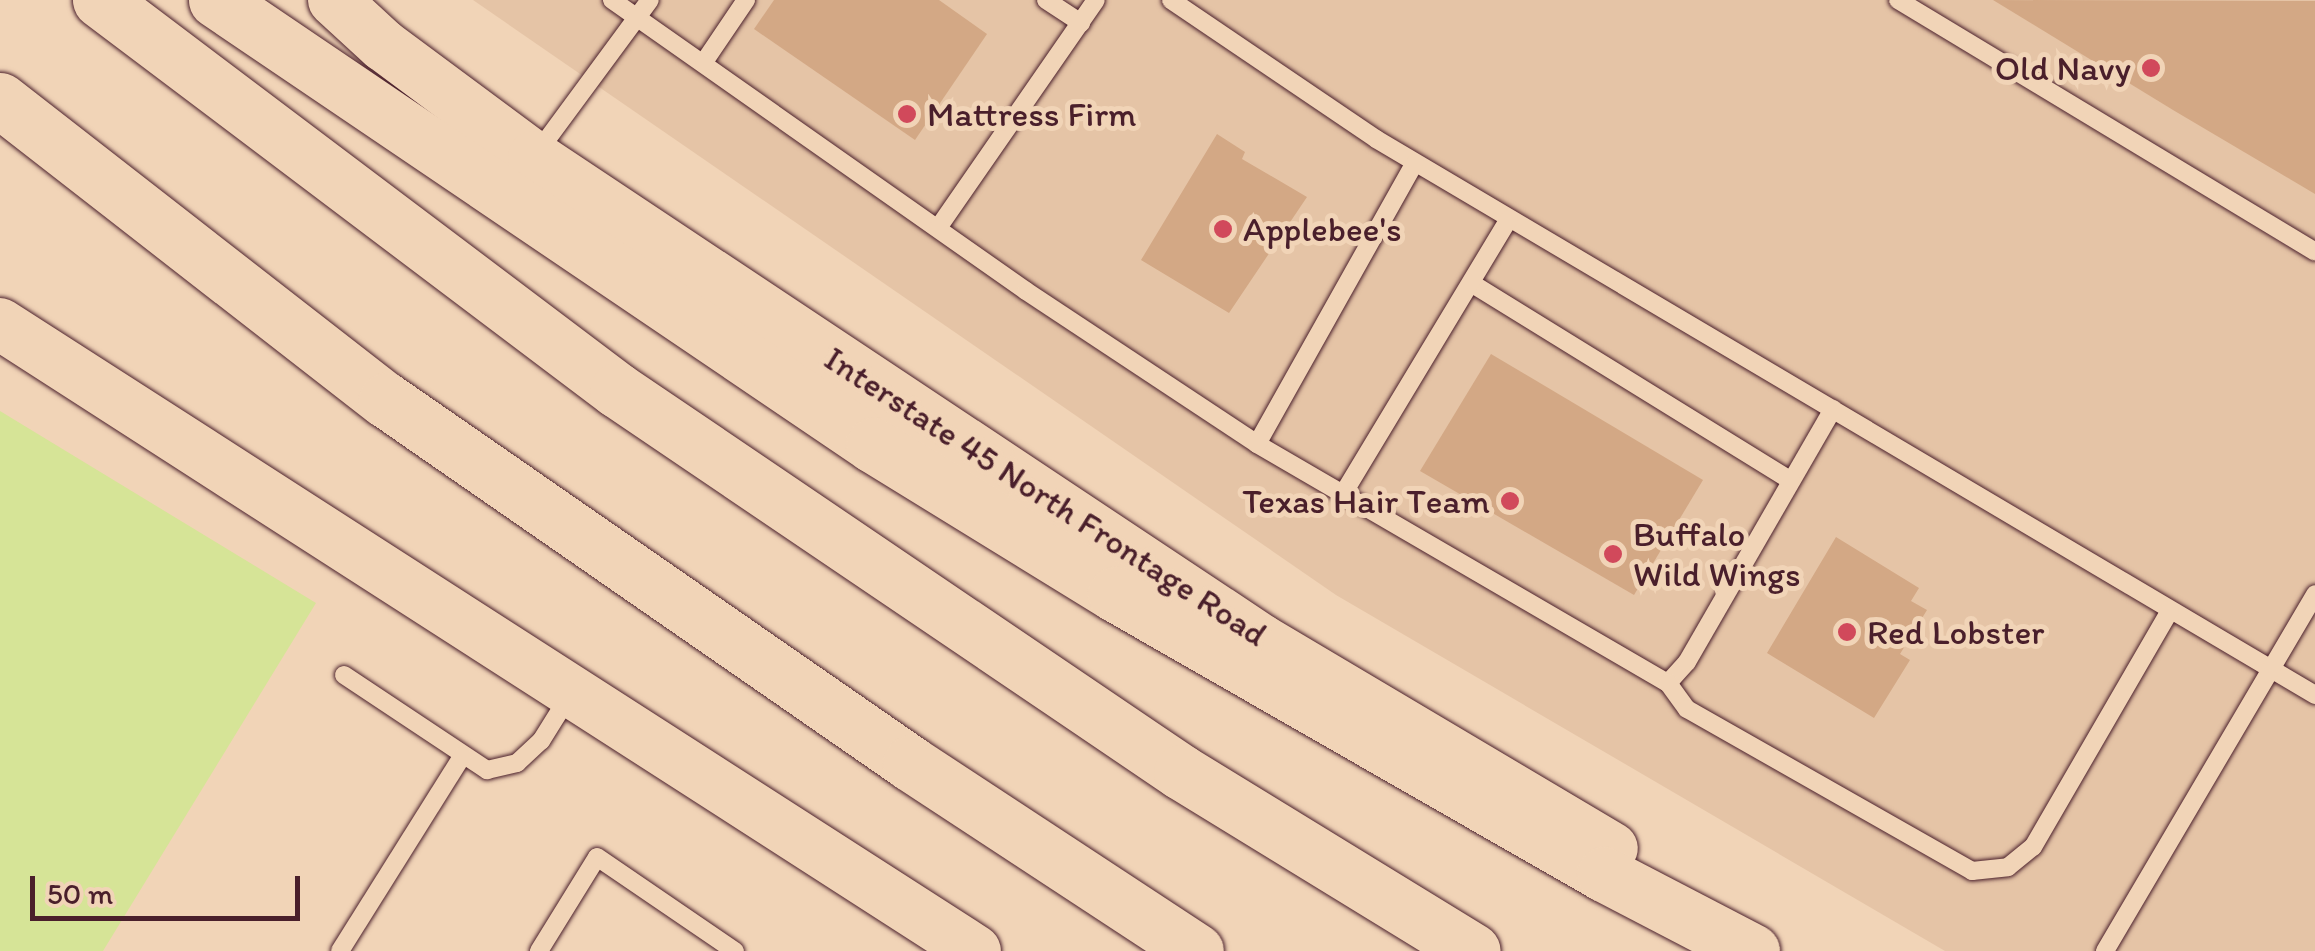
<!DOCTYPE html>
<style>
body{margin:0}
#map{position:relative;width:2315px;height:951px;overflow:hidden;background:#f1d4b7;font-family:Itim,sans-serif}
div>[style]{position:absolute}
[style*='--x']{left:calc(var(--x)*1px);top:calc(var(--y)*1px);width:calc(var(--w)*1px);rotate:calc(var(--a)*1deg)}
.built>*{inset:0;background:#e5c4a6}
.green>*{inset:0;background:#d6e497}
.building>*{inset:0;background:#d3a885}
.roads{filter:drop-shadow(0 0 2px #4a1f2b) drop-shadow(0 0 2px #4a1f2b)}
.lane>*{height:18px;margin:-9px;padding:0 9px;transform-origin:9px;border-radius:9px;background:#f1d4b7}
.secondary>*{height:52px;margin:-26px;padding:0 26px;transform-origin:26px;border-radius:26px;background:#f1d4b7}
.highway>*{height:55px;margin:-27.5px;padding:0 27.5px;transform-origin:27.5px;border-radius:27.5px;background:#f1d4b7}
.dots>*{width:28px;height:28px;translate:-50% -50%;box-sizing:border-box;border:5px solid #f1d4b7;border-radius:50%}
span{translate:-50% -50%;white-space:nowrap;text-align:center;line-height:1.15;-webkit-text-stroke:10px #f1d4b7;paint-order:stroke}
.poi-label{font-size:35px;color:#4a1f2b}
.right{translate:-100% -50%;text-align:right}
.left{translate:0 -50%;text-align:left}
.street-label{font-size:35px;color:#4a1f2b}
.scale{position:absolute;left:30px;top:876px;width:270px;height:45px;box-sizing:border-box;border:5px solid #4a1f2b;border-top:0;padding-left:12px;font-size:30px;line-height:35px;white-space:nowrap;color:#4a1f2b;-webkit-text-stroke:8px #f1d4b7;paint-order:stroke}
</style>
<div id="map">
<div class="built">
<i style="clip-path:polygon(473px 0,2315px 0,2315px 951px,1945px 951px,1336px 595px)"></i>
</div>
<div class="green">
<i style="clip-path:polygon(0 411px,316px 603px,103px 951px,0 951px)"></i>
</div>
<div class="building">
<i style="clip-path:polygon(774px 0,939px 0,987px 34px,915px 140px,754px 29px)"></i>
<i style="clip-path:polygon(1993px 0,2315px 1px,2315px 194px,2173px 110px)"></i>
<i style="clip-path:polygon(1217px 134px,1245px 152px,1242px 159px,1307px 197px,1229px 313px,1141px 260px)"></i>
<i style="clip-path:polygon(1491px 354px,1703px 480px,1634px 595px,1420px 471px)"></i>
<i style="clip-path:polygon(1836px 537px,1919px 588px,1911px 601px,1927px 610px,1900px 654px,1910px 660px,1874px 718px,1767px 653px)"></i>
</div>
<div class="roads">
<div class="lane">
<i style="--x:612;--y:0;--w:506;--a:35.1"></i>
<i style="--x:1026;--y:291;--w:277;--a:33.5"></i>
<i style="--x:1257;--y:444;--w:475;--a:30.2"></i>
<i style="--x:1668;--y:683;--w:28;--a:-48"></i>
<i style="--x:1687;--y:662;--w:292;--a:-60"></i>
<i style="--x:1046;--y:0;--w:42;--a:33.3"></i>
<i style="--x:1171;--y:0;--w:248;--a:34.1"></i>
<i style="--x:1376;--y:139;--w:1091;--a:30.63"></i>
<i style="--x:1898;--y:0;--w:487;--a:31.1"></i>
<i style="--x:704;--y:62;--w:75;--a:-55.9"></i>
<i style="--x:537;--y:153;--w:190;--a:-53.6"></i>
<i style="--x:938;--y:228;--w:277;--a:-55.3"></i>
<i style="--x:1471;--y:283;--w:376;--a:31.7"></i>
<i style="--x:1257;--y:444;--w:322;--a:-60.7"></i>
<i style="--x:1343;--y:494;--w:321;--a:-58.9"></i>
<i style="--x:344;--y:675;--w:172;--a:33.6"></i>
<i style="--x:487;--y:770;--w:31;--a:-13"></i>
<i style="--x:517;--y:763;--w:33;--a:-43"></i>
<i style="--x:541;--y:741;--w:53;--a:-58.1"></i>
<i style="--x:1668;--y:683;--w:32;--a:54"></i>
<i style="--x:1687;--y:709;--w:328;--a:29.6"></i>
<i style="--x:1972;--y:871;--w:36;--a:-6"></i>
<i style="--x:2008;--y:867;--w:32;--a:-39"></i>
<i style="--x:2033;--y:847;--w:273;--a:-59.9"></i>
<i style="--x:340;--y:951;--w:231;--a:-57.9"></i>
<i style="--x:539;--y:951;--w:110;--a:-58.3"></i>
<i style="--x:597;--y:857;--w:167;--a:34.3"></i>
<i style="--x:2105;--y:951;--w:414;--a:-59.5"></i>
</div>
<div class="secondary">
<i style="--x:334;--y:0;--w:67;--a:42.6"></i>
<i style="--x:383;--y:45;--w:188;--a:36.6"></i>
<i style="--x:534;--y:157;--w:873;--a:33.6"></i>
<i style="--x:1261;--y:640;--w:408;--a:30.7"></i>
<i style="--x:0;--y:324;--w:1159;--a:32.74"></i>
</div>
<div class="highway">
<i style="--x:100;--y:0;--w:648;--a:37.03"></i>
<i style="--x:617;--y:390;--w:681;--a:34.11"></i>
<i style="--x:1181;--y:772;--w:342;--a:31.5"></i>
<i style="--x:216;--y:0;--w:794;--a:34.11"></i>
<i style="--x:873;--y:445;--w:284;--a:31.6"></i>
<i style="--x:1115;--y:594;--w:563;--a:29.8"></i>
<i style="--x:1604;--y:874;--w:167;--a:27.5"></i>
<i style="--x:0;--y:100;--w:489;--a:37.9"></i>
<i style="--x:386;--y:400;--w:637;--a:34.71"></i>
<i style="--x:910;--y:763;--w:342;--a:33.3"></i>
</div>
</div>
<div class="dots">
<i style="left:2151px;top:68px;background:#d1495b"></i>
<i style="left:907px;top:114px;background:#d1495b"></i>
<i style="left:1223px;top:229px;background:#d1495b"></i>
<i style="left:1510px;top:501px;background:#d1495b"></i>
<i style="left:1613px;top:554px;background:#d1495b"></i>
<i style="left:1847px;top:632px;background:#d1495b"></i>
</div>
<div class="poi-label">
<span class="right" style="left:2131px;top:68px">Old Navy</span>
<span class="left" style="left:927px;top:114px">Mattress Firm</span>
<span class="left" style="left:1243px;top:229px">Applebee's</span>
<span class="right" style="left:1490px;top:501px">Texas Hair Team</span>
<span class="left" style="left:1633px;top:554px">Buffalo<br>Wild Wings</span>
<span class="left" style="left:1867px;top:632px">Red Lobster</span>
</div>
<div class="street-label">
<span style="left:1046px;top:496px;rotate:33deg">Interstate 45 North Frontage Road</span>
</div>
<div class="scale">50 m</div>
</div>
